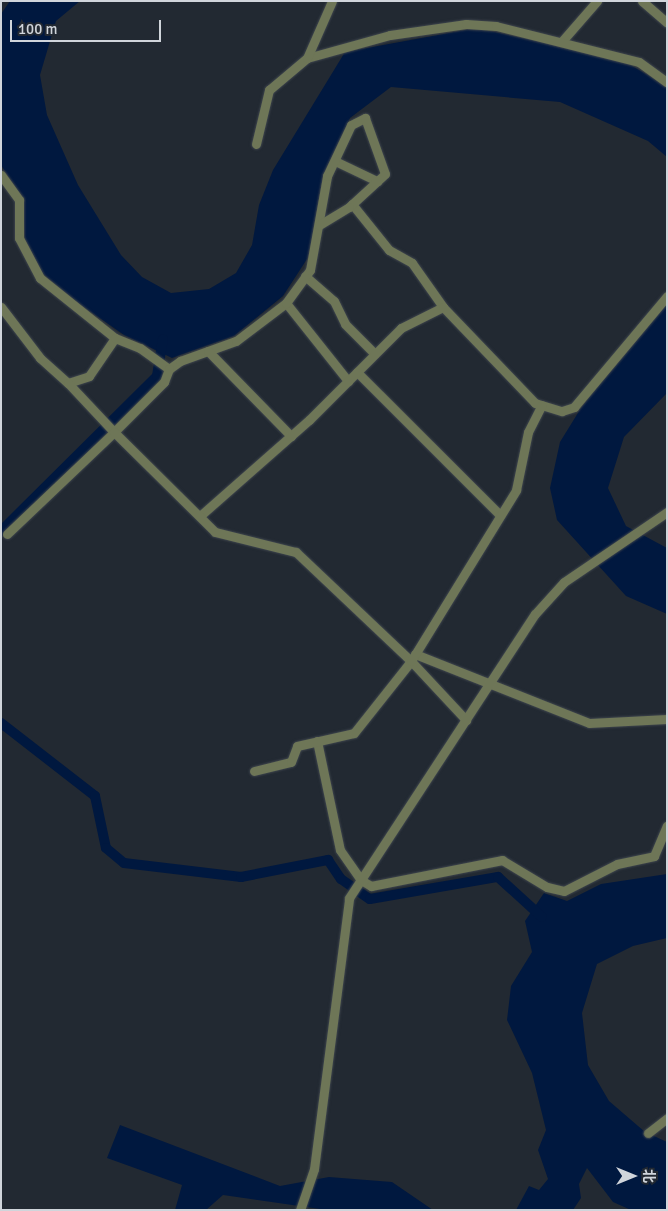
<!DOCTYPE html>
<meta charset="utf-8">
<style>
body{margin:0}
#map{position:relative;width:668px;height:1211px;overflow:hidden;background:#222932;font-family:Signika,"Noto Sans SC",sans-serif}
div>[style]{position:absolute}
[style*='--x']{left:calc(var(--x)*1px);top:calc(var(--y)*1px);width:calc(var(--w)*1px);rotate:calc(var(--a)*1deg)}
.water>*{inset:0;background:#00183f}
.canal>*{height:10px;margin:-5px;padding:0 5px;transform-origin:5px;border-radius:5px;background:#00183f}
.roads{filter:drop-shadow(0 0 1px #3e454d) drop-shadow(0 0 1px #3e454d)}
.street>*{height:9px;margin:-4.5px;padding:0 4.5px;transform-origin:4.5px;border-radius:4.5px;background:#6e7657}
span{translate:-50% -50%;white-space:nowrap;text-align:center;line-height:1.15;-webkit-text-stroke:5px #222932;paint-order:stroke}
.frame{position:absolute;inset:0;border:2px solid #d0d5db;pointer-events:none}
.north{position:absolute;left:608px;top:1151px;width:50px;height:50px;-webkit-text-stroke:4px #222932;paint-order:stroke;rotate:90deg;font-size:14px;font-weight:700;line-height:20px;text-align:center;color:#d0d5db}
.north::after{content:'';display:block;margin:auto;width:18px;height:22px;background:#d0d5db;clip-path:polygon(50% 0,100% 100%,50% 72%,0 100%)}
.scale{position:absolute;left:10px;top:20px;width:151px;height:22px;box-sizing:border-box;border:2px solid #d0d5db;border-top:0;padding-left:6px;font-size:15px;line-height:18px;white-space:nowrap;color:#d0d5db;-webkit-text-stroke:4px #222932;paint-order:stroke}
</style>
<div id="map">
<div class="water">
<i style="clip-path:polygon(10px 1px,80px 1px,56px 21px,40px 75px,47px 115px,78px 185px,121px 255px,142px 277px,171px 293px,209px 289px,236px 273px,252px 245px,259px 205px,273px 170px,345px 52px,476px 28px,620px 59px,667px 86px,667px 157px,648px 141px,560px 102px,391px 87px,350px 118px,323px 176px,309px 256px,283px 296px,234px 336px,172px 358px,124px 335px,78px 303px,42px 273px,25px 241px,23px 199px,1px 165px,1px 14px)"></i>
<i style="clip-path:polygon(667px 297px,667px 393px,624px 437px,608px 488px,626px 526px,667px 548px,667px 614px,626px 596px,557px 520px,550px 488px,560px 442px,581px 408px)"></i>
<i style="clip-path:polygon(667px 874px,667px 938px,633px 946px,597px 964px,582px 1013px,588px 1065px,609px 1101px,645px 1132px,667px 1142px,667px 1210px,631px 1210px,613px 1202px,587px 1168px,579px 1184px,581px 1198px,573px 1210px,516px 1210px,529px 1186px,539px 1190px,548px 1179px,538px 1150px,546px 1130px,532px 1073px,507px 1020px,511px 986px,532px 952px,525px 921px,544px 893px,567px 901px,601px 884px)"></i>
<i style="clip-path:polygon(120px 1125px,280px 1186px,329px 1177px,392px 1182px,433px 1210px,327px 1210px,223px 1195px,206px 1210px,175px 1210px,182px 1185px,107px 1158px)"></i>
</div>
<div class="canal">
<i style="--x:1;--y:531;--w:220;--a:-44.8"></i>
<i style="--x:157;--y:376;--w:37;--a:-81"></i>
<i style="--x:1;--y:723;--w:119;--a:37.8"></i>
<i style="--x:95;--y:796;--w:53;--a:78.1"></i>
<i style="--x:106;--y:848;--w:23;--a:40"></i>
<i style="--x:124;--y:863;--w:118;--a:6.8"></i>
<i style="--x:241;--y:877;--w:89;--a:-11.1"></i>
<i style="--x:328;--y:860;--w:23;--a:56"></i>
<i style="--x:341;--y:879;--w:35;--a:35"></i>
<i style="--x:370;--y:899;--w:130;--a:-9.8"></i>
<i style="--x:498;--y:877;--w:59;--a:42.3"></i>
</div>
<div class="roads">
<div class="street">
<i style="--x:642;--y:1;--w:33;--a:41"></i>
<i style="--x:563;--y:40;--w:52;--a:-48.9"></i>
<i style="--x:307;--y:58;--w:86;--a:-15.5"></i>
<i style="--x:390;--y:35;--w:77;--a:-8.2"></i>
<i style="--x:466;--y:24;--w:30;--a:4"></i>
<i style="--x:496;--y:26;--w:147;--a:14.1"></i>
<i style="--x:639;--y:62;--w:34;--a:36"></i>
<i style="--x:256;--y:144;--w:56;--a:-76.5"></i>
<i style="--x:269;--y:90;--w:50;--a:-40.1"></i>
<i style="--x:307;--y:58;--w:62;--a:-66.3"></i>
<i style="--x:335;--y:161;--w:47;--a:25.5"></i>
<i style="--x:1;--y:175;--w:31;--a:54"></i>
<i style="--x:19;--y:200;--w:38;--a:90"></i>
<i style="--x:19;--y:238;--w:45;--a:62.3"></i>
<i style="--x:40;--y:278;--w:96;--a:38.7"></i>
<i style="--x:352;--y:204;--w:59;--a:51.2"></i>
<i style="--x:389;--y:250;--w:26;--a:29"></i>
<i style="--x:412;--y:263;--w:54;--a:54.8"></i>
<i style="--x:305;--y:276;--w:38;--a:41"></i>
<i style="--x:334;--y:301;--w:25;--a:64"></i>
<i style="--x:345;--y:324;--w:42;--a:45"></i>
<i style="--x:286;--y:303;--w:100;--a:51.5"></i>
<i style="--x:1;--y:307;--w:64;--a:52.6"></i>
<i style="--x:40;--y:358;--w:38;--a:42"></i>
<i style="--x:68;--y:383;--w:22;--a:-18"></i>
<i style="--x:89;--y:376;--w:46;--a:-55.6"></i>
<i style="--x:115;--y:338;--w:27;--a:22"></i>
<i style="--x:140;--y:348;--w:36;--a:36"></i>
<i style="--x:169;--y:369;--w:14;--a:-36"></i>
<i style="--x:180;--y:361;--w:59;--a:-19.7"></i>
<i style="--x:236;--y:341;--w:63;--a:-37.2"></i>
<i style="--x:286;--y:303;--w:41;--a:-54"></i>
<i style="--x:310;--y:270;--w:96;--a:-79.7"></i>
<i style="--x:327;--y:176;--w:56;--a:-64.8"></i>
<i style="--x:351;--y:125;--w:16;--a:-27"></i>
<i style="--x:365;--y:118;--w:59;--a:70.3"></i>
<i style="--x:385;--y:174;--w:49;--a:137.5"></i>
<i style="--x:349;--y:207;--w:35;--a:149"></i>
<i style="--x:208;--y:351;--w:119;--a:45.7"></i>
<i style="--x:357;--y:372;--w:202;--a:45"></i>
<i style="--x:68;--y:383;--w:67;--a:46.8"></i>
<i style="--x:114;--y:432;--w:71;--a:-45"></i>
<i style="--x:164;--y:382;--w:14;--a:-69"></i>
<i style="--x:200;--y:516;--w:145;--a:-41.4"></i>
<i style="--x:309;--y:420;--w:130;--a:-45"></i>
<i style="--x:401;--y:328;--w:47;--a:-26.6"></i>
<i style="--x:443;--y:307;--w:133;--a:46.2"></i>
<i style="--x:535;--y:403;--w:28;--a:17"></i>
<i style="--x:562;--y:411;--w:13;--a:-18"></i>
<i style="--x:574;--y:407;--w:145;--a:-50"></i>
<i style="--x:7;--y:534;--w:148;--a:-43.6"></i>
<i style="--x:114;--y:432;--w:142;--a:44.7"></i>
<i style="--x:215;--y:532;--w:83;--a:13.9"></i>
<i style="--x:296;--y:552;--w:158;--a:43.5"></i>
<i style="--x:411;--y:661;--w:81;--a:47"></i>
<i style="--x:415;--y:654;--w:187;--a:21.6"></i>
<i style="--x:589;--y:723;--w:78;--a:-2.9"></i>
<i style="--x:317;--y:741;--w:111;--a:78.1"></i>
<i style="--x:340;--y:850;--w:37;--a:55"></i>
<i style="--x:361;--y:880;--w:12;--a:31"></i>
<i style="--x:371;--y:886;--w:134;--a:-11.2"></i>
<i style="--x:502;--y:860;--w:52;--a:31"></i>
<i style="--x:547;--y:887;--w:17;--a:13"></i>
<i style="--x:564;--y:891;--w:59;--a:-27"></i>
<i style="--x:617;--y:864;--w:38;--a:-12"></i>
<i style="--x:654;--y:856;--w:33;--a:-67"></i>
<i style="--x:254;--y:771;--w:38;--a:-14"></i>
<i style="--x:291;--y:762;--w:17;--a:-69"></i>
<i style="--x:297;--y:746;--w:58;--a:-12.8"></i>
<i style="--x:354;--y:733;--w:92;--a:-51.6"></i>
<i style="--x:411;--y:661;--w:201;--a:-58.4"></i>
<i style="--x:516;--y:490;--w:59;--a:-78.3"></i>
<i style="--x:528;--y:432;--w:30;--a:-63"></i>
<i style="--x:648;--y:1133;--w:24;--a:-38"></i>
<i style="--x:300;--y:1210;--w:43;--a:-71.1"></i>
<i style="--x:314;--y:1169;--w:273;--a:-82.6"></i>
<i style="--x:349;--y:898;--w:339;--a:-56.8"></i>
<i style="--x:535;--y:614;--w:43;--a:-47.8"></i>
<i style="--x:564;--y:582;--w:125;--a:-34.2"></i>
</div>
</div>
<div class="frame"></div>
<div class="north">北</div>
<div class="scale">100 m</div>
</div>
